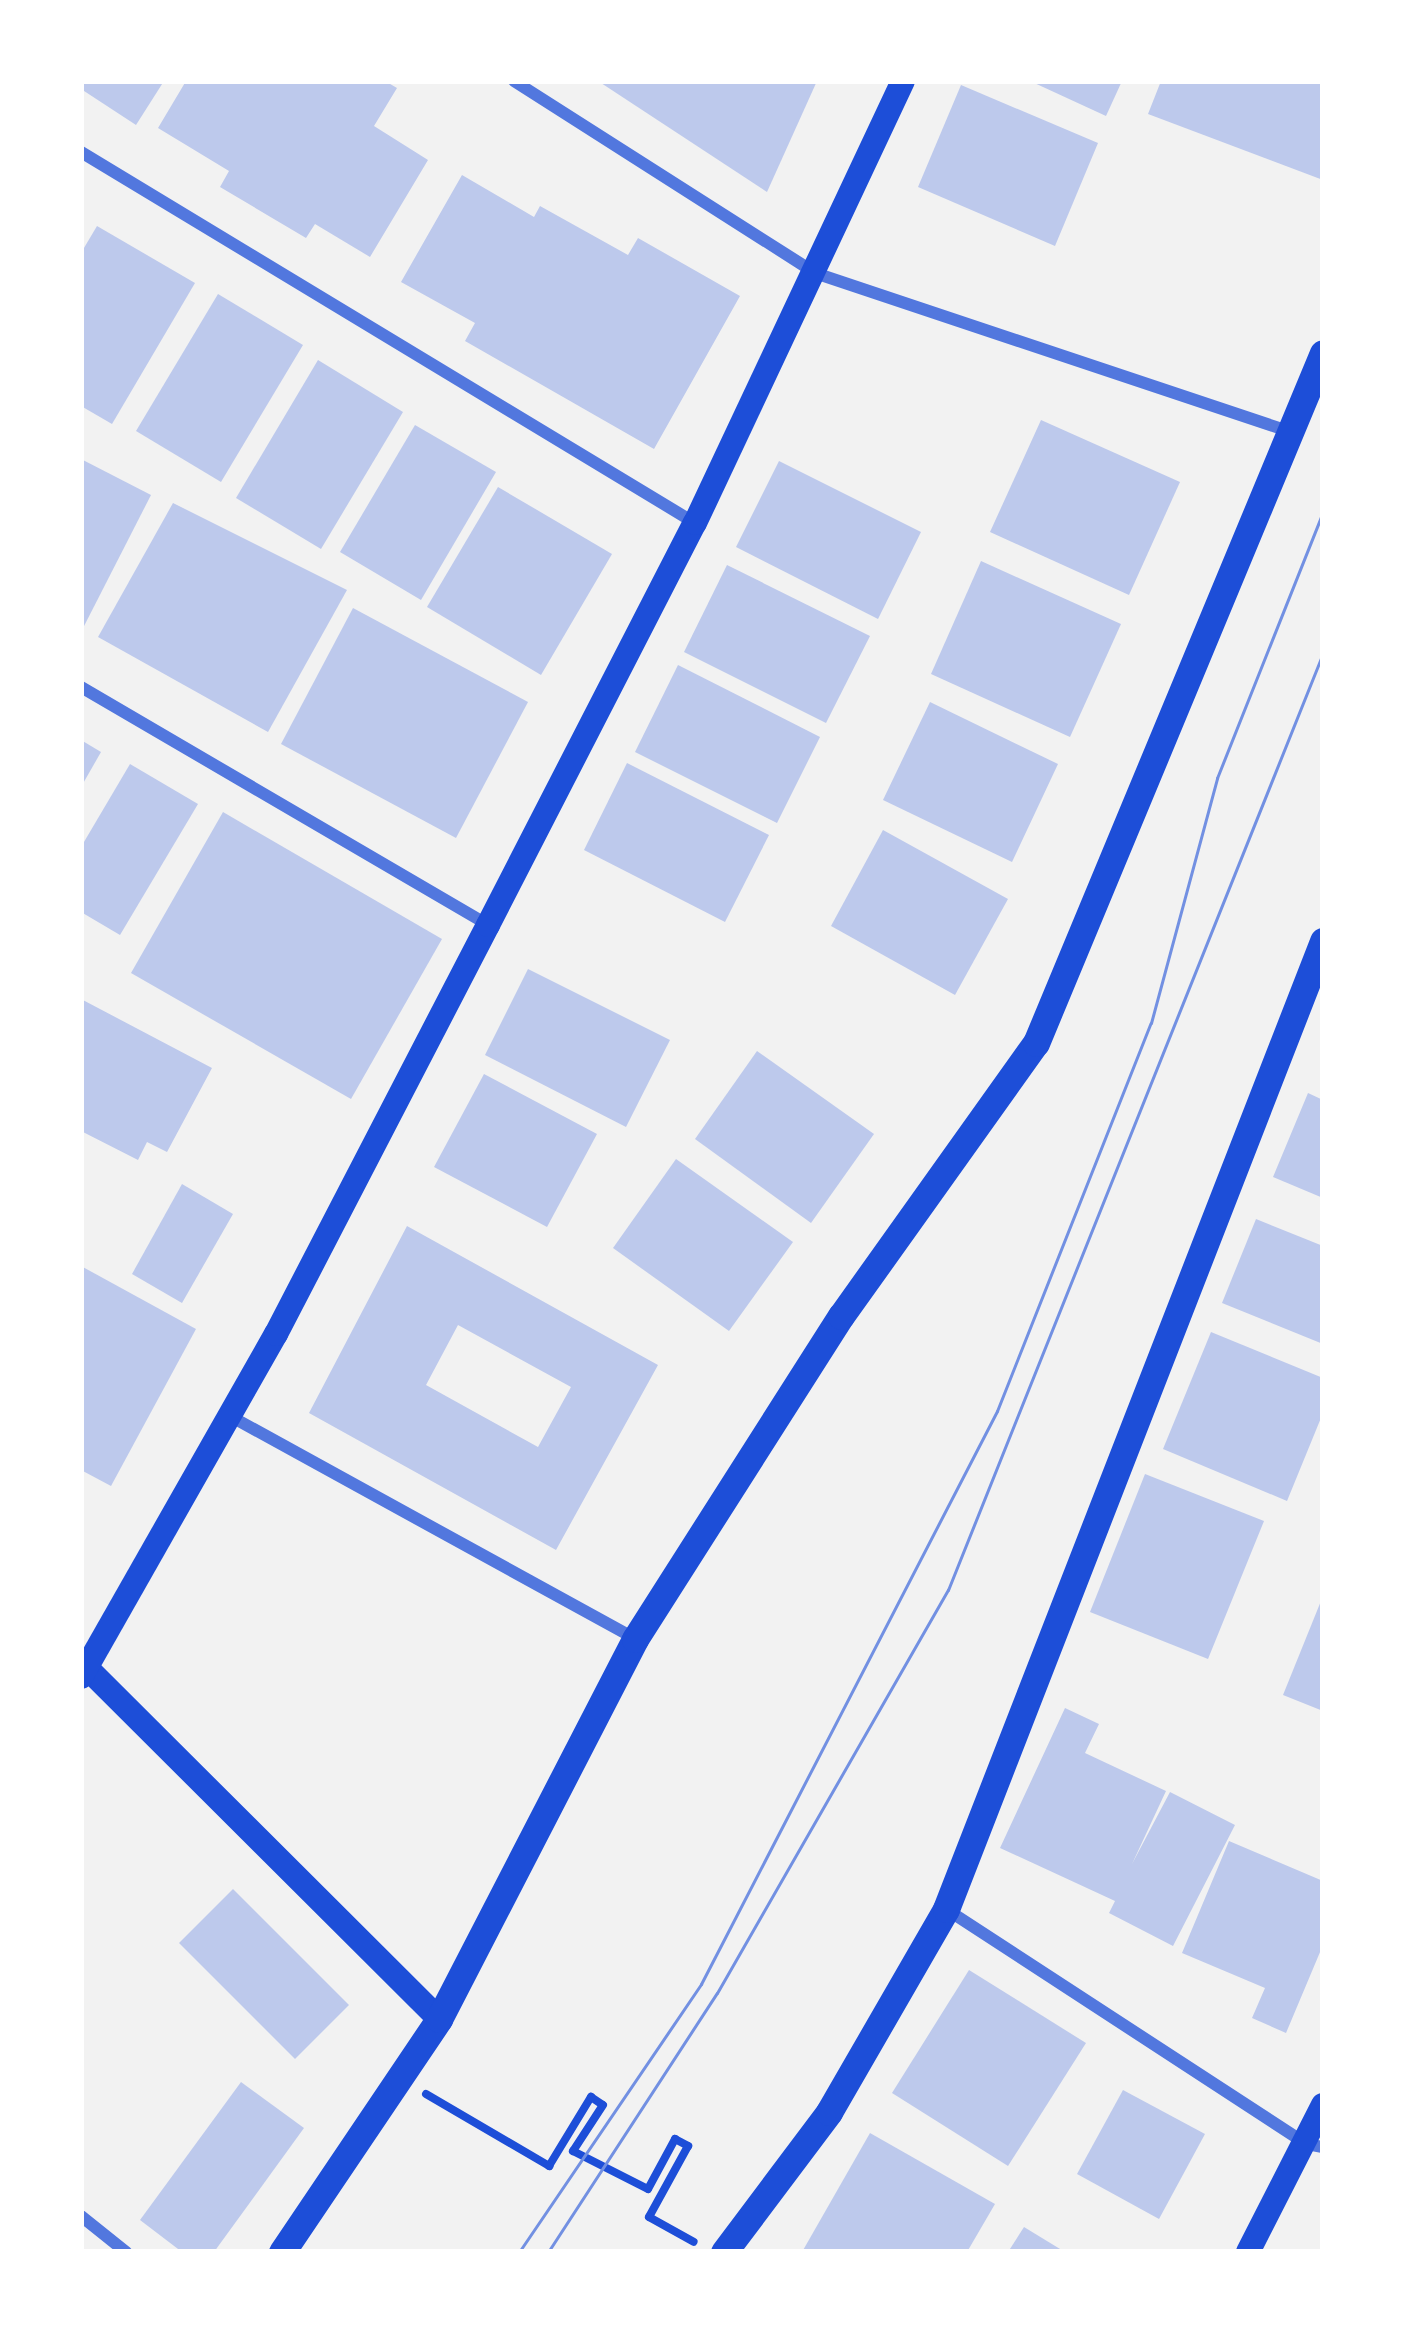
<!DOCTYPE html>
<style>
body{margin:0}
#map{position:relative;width:1404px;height:2333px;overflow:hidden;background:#f2f2f2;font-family:"Varela Round",sans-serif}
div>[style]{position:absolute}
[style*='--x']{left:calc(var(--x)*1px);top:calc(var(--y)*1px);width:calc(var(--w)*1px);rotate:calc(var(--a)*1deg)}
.building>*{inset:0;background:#bdc9ec}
.path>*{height:8px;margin:-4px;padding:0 4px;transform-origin:4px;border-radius:4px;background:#1d4ed8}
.minor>*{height:12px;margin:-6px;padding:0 6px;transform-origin:6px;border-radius:6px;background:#5277de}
.secondary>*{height:24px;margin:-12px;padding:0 12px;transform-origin:12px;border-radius:12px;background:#1d4ed8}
.primary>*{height:27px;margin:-13.5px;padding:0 13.5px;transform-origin:13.5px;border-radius:13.5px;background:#1d4ed8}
.tram>*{height:3px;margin:-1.5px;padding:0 1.5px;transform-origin:1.5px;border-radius:1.5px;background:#7290e2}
span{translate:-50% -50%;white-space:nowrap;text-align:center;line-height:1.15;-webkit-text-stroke:9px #fff;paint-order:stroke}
.frame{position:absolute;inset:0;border:84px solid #fff;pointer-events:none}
</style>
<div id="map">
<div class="building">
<i style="clip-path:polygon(81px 81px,164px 81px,136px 125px,81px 89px)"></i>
<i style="clip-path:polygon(186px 81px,385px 81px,397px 88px,374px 126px,428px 160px,370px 257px,315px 224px,306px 238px,220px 187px,229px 171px,158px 128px)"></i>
<i style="clip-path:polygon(598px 81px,817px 81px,767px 192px)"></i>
<i style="clip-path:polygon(1030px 81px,1122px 81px,1106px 116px)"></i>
<i style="clip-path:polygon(1161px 81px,1323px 81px,1323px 180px,1148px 114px)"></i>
<i style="clip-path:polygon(961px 85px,1098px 143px,1055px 246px,918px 187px)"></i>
<i style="clip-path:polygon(462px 175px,534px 217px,540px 206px,628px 255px,638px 238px,740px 296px,654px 449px,465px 341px,475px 323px,401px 282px)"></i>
<i style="clip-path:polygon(97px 226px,195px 283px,112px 424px,81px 406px,81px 253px)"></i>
<i style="clip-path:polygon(218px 294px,303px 345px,221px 482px,136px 431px)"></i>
<i style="clip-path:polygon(318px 360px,403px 412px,321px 549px,236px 498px)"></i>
<i style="clip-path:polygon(1041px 420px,1180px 482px,1129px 595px,990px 532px)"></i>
<i style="clip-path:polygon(415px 425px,496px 472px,421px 600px,340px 552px)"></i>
<i style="clip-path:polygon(81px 459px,151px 495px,81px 632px)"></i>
<i style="clip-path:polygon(779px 461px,921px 532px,878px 619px,736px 547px)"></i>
<i style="clip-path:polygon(498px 487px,612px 554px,541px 675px,427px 607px)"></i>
<i style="clip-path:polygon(173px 503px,347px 590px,268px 732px,98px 637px)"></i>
<i style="clip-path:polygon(981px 561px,1121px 624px,1070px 737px,931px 674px)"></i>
<i style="clip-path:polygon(727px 565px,870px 636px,826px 723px,684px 652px)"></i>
<i style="clip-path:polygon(353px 608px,528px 702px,456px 838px,281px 744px)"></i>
<i style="clip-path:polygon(678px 665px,820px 737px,777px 823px,635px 752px)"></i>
<i style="clip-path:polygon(930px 702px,1058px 764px,1012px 862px,883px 800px)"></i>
<i style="clip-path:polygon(81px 740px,101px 752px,81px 787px)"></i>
<i style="clip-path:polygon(627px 763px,769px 835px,725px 922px,584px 850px)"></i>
<i style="clip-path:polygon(130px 764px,198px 804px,120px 935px,81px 912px,81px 847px)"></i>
<i style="clip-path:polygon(223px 812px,442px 939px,351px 1099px,131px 973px)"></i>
<i style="clip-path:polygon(883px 830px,1008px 899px,955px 995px,831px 926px)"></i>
<i style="clip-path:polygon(528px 969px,670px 1040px,626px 1127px,485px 1055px)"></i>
<i style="clip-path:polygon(81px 999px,212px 1068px,167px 1152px,147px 1142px,138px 1160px,81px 1131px)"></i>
<i style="clip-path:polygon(757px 1051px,874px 1134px,811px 1223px,695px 1139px)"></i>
<i style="clip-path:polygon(484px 1074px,597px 1134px,547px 1227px,434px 1167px)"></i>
<i style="clip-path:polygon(1308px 1093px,1323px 1100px,1323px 1198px,1273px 1177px)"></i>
<i style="clip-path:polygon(676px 1159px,793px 1242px,729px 1331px,613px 1248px)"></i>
<i style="clip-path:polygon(182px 1184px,233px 1214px,182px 1303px,132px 1274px)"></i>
<i style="clip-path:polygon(1256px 1219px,1323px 1246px,1323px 1344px,1222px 1303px)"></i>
<i style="clip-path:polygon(evenodd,407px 1226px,658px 1365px,556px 1550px,309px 1413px,407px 1226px,458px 1325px,571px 1387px,538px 1447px,426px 1385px,458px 1325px)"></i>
<i style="clip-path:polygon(81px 1266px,196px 1329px,111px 1486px,81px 1470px)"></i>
<i style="clip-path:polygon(1211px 1332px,1323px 1378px,1323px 1413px,1287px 1501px,1163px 1449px)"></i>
<i style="clip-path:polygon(1145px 1474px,1264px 1521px,1208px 1659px,1090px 1612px)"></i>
<i style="clip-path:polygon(1323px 1596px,1323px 1711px,1283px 1695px)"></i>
<i style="clip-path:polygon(1065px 1708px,1099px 1724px,1085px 1753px,1166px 1791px,1132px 1864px,1170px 1792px,1235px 1825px,1173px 1946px,1109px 1913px,1115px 1901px,1000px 1848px)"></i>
<i style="clip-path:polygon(1229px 1841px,1323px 1881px,1323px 1945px,1286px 2033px,1252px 2018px,1265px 1988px,1182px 1953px)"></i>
<i style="clip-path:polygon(233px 1889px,349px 2005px,295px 2059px,179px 1943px)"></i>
<i style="clip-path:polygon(969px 1970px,1086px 2043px,1008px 2166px,892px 2093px)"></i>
<i style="clip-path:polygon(241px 2082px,304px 2128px,214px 2252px,182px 2252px,140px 2220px)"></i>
<i style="clip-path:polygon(1123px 2090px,1205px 2134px,1159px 2219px,1077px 2174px)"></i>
<i style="clip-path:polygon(870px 2133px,995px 2204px,967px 2252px,802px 2252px)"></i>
<i style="clip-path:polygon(1024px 2227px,1065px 2252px,1008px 2252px)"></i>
</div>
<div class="path">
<i style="--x:426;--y:2094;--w:143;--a:30.3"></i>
<i style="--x:549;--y:2166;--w:81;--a:-58.7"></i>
<i style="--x:591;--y:2097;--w:14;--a:34"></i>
<i style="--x:603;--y:2105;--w:55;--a:123.1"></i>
<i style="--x:573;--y:2151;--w:84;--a:26.9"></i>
<i style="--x:648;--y:2189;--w:57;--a:-61.6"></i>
<i style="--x:675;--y:2139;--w:15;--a:28"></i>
<i style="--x:688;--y:2146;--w:81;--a:118.8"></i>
<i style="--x:649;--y:2217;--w:51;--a:29.1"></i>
</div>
<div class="minor">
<i style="--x:514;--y:81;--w:357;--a:32.5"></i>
<i style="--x:815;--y:273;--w:502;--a:18.47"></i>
<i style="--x:81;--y:152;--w:717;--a:31.14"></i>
<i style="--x:81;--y:687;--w:471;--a:30.3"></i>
<i style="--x:230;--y:1416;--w:461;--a:28.8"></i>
<i style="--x:946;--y:1909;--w:431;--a:33.1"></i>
<i style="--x:1307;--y:2144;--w:16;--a:11"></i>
<i style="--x:81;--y:2216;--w:58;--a:38.7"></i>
</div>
<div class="secondary">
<i style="--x:81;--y:1662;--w:506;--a:44.92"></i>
<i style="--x:81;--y:1677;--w:395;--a:-60.4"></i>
<i style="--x:276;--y:1334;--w:461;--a:-62.6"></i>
<i style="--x:488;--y:925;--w:452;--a:-62.8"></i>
<i style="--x:695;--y:523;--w:488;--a:-64.8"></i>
<i style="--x:1248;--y:2252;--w:165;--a:-63"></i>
</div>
<div class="primary">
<i style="--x:282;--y:2252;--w:281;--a:-56"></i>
<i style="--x:439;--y:2019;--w:428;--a:-62.7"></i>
<i style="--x:635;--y:1639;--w:383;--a:-57.5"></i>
<i style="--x:841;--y:1316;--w:335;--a:-54.5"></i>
<i style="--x:1036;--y:1043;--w:747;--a:-67.42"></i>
<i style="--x:724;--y:2252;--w:175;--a:-53.1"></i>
<i style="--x:829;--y:2112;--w:234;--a:-60"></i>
<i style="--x:946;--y:1909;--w:1039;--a:-68.72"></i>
</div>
<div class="tram">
<i style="--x:519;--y:2252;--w:324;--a:-55.8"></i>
<i style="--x:701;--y:1984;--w:645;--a:-62.68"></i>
<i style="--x:997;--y:1411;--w:417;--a:-68.4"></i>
<i style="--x:1151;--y:1023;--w:254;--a:-74.9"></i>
<i style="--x:1217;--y:778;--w:287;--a:-68.3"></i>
<i style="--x:548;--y:2252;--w:309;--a:-56.9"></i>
<i style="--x:717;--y:1993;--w:465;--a:-60.2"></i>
<i style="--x:948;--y:1590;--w:1009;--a:-68.19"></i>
</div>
<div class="frame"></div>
</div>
